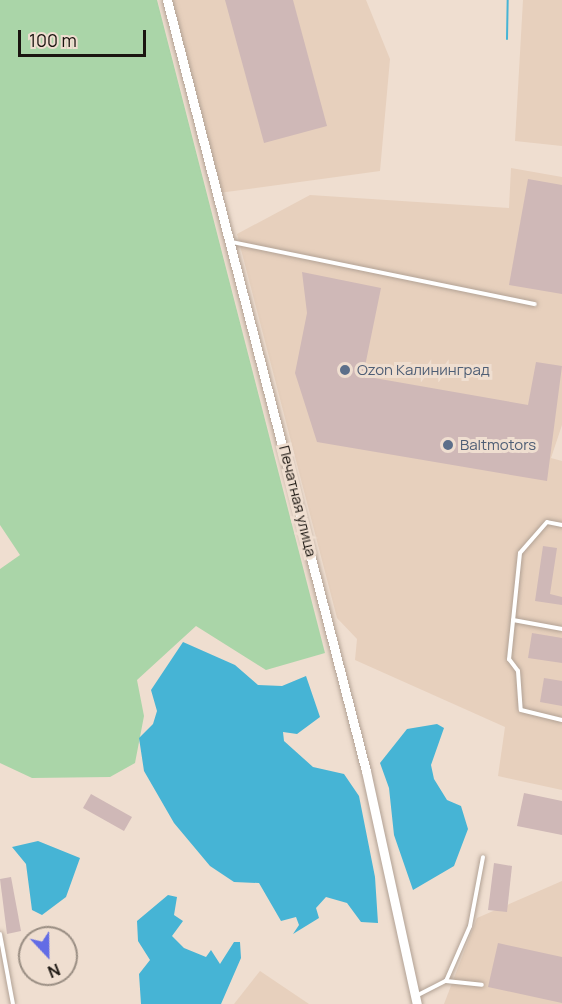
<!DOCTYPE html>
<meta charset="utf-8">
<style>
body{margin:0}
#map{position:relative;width:562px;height:1004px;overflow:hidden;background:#efded0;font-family:Manrope,sans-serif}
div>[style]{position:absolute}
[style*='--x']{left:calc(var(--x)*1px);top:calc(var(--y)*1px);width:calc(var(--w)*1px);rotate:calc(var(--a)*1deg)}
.built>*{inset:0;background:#e7d0bd}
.green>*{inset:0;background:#aad5a8}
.water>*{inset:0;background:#46b4d5}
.stream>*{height:2px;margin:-1px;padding:0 1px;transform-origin:1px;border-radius:1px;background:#46b4d5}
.building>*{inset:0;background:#cfb8b7}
.roads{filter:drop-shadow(0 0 2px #b1a194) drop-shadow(0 0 2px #b1a194)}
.service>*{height:4px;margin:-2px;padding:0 2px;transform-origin:2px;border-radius:2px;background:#fff}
.tertiary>*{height:9px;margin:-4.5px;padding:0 4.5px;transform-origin:4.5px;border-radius:4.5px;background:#fff}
.dots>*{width:16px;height:16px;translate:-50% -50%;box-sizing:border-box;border:3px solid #efded0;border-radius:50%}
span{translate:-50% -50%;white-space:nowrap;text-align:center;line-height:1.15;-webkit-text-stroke:6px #efded0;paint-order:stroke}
.service-label{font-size:15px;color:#4e5e75}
.left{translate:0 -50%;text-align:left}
.street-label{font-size:15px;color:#1a1510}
.north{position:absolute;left:18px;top:926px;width:60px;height:60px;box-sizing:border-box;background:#efded0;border:2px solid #9a8e83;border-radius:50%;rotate:158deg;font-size:16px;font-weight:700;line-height:24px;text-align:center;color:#1a1510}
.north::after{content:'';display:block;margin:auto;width:21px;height:27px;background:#626ce5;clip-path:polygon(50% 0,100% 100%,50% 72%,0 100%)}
.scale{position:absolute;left:18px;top:30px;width:128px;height:27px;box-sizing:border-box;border:3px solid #1a1510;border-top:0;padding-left:8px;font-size:18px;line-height:21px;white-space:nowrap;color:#1a1510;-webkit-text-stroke:4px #efded0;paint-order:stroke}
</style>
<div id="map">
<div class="built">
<i style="clip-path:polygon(170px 0,366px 0,390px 59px,380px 171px,219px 193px)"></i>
<i style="clip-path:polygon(523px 0,562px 0,562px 146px,515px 141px)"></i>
<i style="clip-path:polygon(511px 168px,562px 177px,562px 425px,551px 458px,562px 461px,562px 790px,498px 776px,505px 727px,355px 660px,357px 639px,337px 618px,237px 234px,310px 195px,509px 208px)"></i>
<i style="clip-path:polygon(562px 881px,562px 1004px,444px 1004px,477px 918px)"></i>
<i style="clip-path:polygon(260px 971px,309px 1004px,234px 1004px)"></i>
</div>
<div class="green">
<i style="clip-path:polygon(0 0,157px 0,325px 653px,266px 670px,196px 626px,137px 680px,144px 716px,135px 763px,110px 777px,32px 778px,0 763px,0 569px,20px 555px,0 525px)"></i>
</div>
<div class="water">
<i style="clip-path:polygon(183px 642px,235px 665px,258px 685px,282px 686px,306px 676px,320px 717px,297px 734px,283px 732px,284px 741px,313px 767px,344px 774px,359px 796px,375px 877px,378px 923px,361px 922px,347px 903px,326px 897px,316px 908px,319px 918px,293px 934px,299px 925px,296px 917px,281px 921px,259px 883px,234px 882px,210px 866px,174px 823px,144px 771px,139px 738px,153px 724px,157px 711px,151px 690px)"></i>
<i style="clip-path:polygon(437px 724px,444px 728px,431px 765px,434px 779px,447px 800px,461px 806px,468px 829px,454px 866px,413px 890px,394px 835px,389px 788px,380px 763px,407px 729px)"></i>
<i style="clip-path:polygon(38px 841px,80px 858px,66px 897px,42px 915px,32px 910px,26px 864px,12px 847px)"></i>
<i style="clip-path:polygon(168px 895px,177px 897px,174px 915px,183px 921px,172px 936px,184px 948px,206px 957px,211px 950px,220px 964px,234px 942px,240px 942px,241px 958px,221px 1004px,141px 1004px,139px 974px,150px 960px,138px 941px,137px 921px)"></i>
</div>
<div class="stream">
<i style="--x:507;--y:39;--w:39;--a:-89"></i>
</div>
<div class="building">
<i style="clip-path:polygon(225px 0,293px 0,327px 126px,264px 143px)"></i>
<i style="clip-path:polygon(528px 179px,562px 185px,562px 294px,509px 285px)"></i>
<i style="clip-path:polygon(302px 272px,381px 288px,363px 376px,528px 405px,536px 362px,562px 366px,547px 481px,317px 442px,295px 373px,307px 313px)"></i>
<i style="clip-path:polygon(543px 546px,557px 548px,550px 594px,562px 597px,562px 605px,535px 601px)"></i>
<i style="clip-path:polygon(532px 633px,562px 638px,562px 663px,528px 658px)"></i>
<i style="clip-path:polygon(544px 678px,562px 681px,562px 706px,540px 702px)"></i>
<i style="clip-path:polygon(524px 793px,562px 801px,562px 835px,517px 826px)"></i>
<i style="clip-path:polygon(91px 794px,132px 817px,124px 831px,83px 808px)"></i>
<i style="clip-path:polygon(494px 863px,512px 866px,507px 912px,488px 910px)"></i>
<i style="clip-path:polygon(11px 877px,21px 931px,7px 934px,0 879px)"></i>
<i style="clip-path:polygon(498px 943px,562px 957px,562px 1003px,488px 987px)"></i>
<i style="clip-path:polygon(43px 974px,56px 974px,58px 981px,45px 984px)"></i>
</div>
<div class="roads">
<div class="service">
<i style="--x:232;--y:242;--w:309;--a:11.6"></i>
<i style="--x:562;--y:525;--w:15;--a:-169"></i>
<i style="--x:547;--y:522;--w:41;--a:131.1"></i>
<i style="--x:520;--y:553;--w:107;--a:95.9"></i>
<i style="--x:509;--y:659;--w:15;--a:53"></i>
<i style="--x:518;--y:671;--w:39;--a:86"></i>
<i style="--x:521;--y:710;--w:42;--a:13.7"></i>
<i style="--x:513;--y:620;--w:50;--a:10.4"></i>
<i style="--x:0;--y:934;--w:71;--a:79.5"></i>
<i style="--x:446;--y:981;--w:60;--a:-66.4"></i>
<i style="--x:470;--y:926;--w:70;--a:-79.3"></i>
<i style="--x:416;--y:996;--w:34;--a:-27"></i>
<i style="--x:446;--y:981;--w:36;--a:6"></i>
</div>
<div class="tertiary">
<i style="--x:167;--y:0;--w:796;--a:75.53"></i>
<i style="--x:366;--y:771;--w:239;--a:77.7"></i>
</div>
</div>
<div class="dots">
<i style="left:345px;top:370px;background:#5c6f8a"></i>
<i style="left:448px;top:445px;background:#5c6f8a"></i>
</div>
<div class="service-label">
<span class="left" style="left:357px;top:370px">Ozon Калининград</span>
<span class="left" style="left:460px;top:445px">Baltmotors</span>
</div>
<div class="street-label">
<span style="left:298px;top:501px;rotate:76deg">Печатная улица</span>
</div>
<div class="north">N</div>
<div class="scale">100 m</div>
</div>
